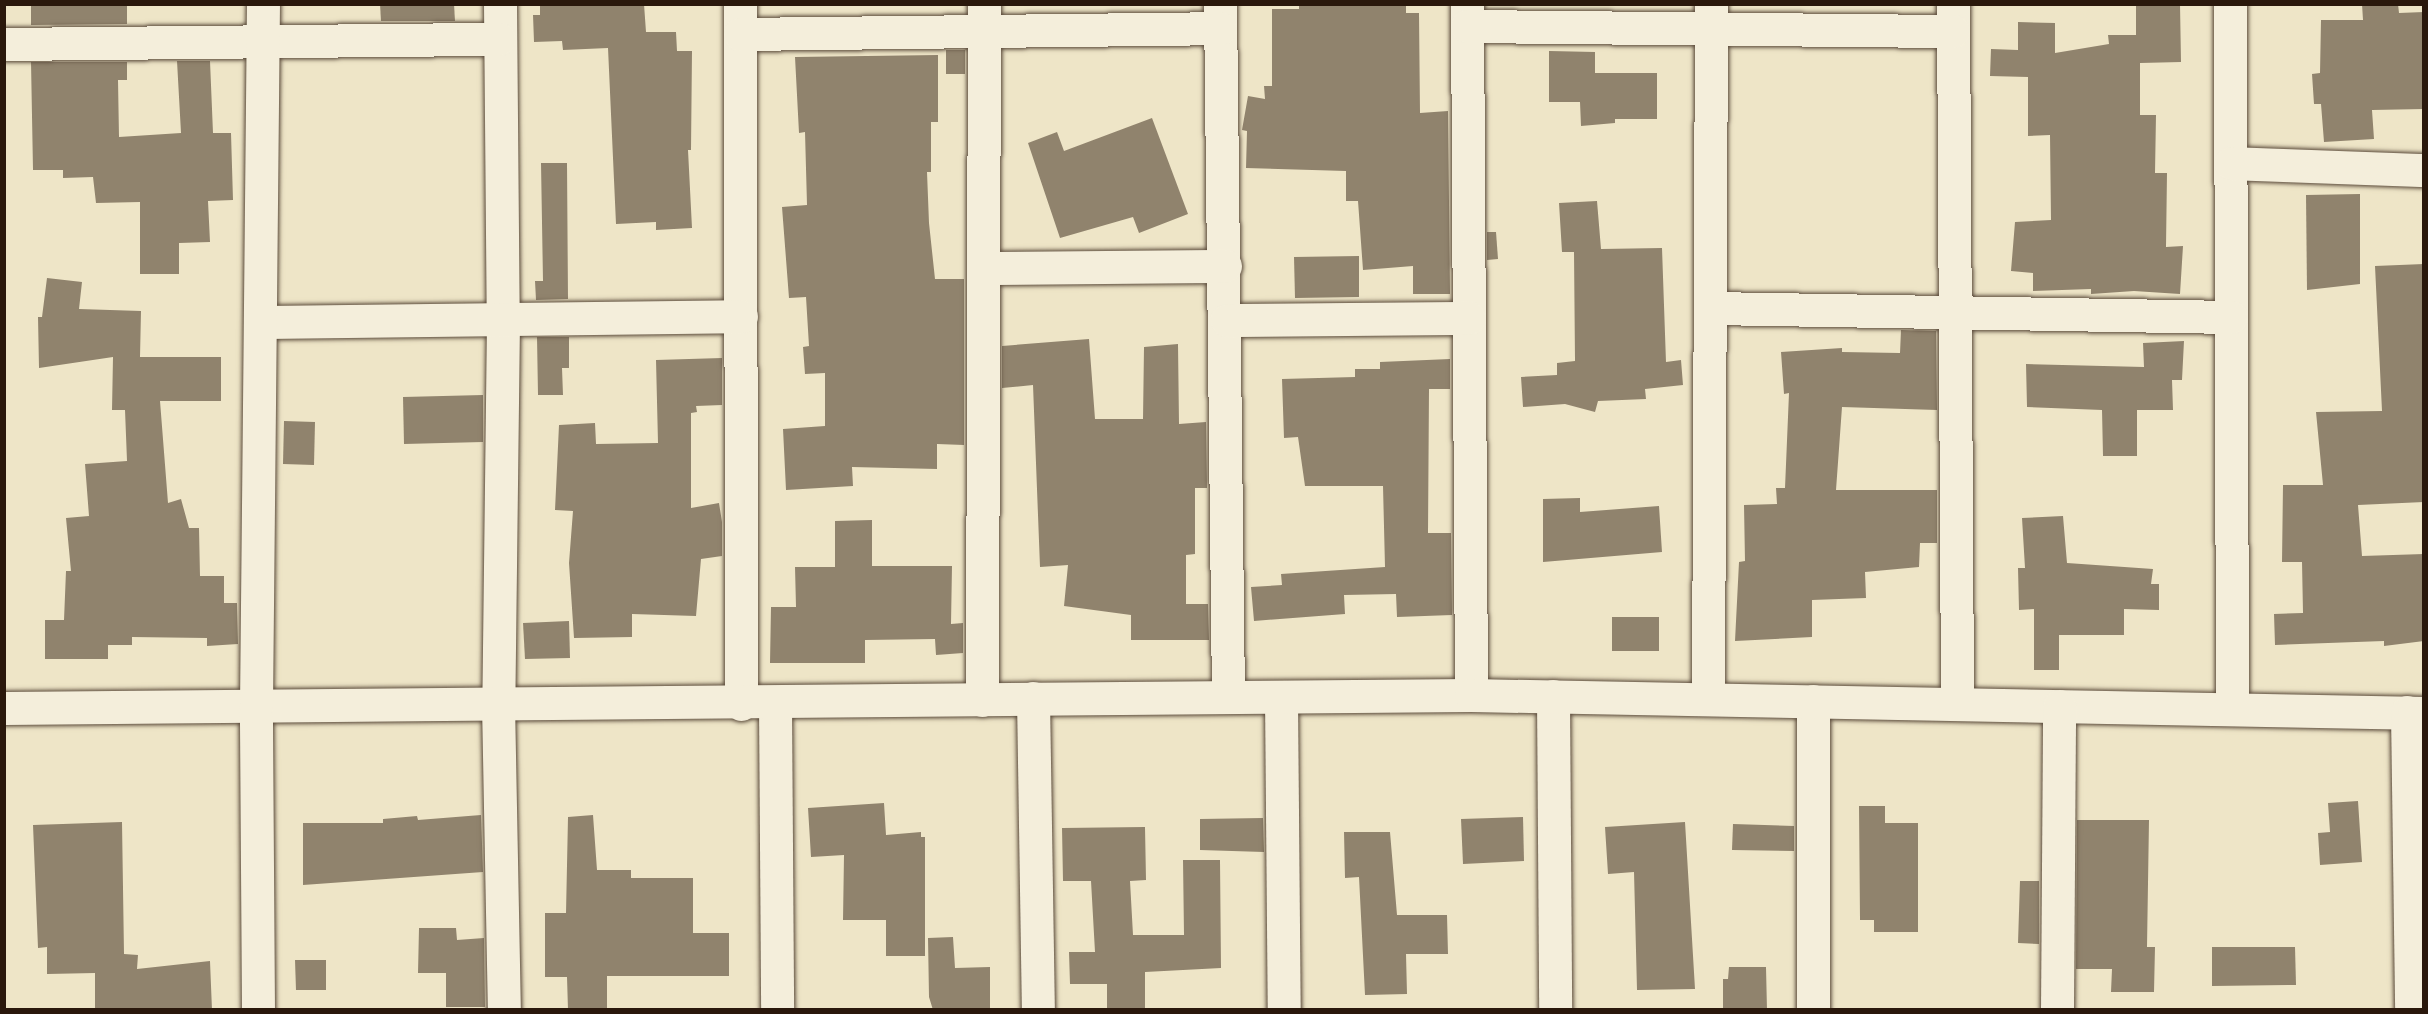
<!DOCTYPE html>
<style>
body{margin:0}
#map{position:relative;width:2428px;height:1014px;overflow:hidden;background:#eee5c7;font-family:"Sorts Mill Goudy",serif}
div>[style]{position:absolute}
[style*='--x']{left:calc(var(--x)*1px);top:calc(var(--y)*1px);width:calc(var(--w)*1px);rotate:calc(var(--a)*1deg)}
.building>*{inset:0;background:#90836d}
.roads{filter:drop-shadow(0 0 2px #5b4b3b) drop-shadow(0 0 2px #5b4b3b)}
.minor>*{height:33px;margin:-16.5px;padding:0 16.5px;transform-origin:16.5px;border-radius:16.5px;background:#f4eedb}
span{translate:-50% -50%;white-space:nowrap;text-align:center;line-height:1.15;-webkit-text-stroke:5px #f4eedb;paint-order:stroke}
.frame{position:absolute;inset:0;border:6px solid #2a180c;pointer-events:none}
</style>
<div id="map">
<div class="building">
<i style="clip-path:polygon(31px 4px,127px 4px,127px 24px,31px 25px)"></i>
<i style="clip-path:polygon(380px 4px,454px 4px,455px 21px,381px 21px)"></i>
<i style="clip-path:polygon(540px 4px,644px 4px,646px 32px,676px 32px,677px 51px,692px 51px,691px 150px,688px 150px,692px 228px,656px 230px,656px 222px,616px 224px,608px 48px,563px 50px,562px 41px,534px 42px,533px 15px,540px 15px)"></i>
<i style="clip-path:polygon(1406px 4px,1406px 13px,1419px 13px,1420px 113px,1448px 111px,1450px 294px,1413px 294px,1413px 266px,1363px 270px,1358px 201px,1346px 201px,1346px 171px,1246px 168px,1247px 131px,1242px 130px,1248px 96px,1265px 99px,1264px 86px,1272px 86px,1272px 9px,1299px 9px,1299px 5px)"></i>
<i style="clip-path:polygon(2136px 4px,2180px 4px,2181px 62px,2140px 63px,2140px 115px,2156px 115px,2155px 173px,2167px 173px,2166px 247px,2183px 246px,2180px 294px,2134px 291px,2091px 294px,2091px 289px,2033px 291px,2033px 273px,2011px 271px,2015px 222px,2051px 220px,2050px 135px,2028px 136px,2028px 77px,1990px 76px,1991px 49px,2018px 50px,2018px 22px,2055px 23px,2055px 53px,2109px 44px,2108px 35px,2136px 35px)"></i>
<i style="clip-path:polygon(2362px 4px,2398px 4px,2399px 13px,2424px 12px,2424px 109px,2372px 110px,2374px 139px,2324px 142px,2321px 104px,2314px 104px,2312px 74px,2320px 73px,2321px 20px,2363px 20px)"></i>
<i style="clip-path:polygon(946px 50px,965px 50px,965px 74px,946px 74px)"></i>
<i style="clip-path:polygon(1549px 51px,1595px 52px,1595px 73px,1657px 73px,1657px 119px,1615px 119px,1615px 123px,1581px 126px,1580px 102px,1549px 102px)"></i>
<i style="clip-path:polygon(938px 55px,938px 122px,931px 122px,931px 172px,927px 172px,929px 223px,935px 279px,964px 279px,964px 445px,937px 444px,937px 469px,852px 467px,853px 486px,786px 490px,783px 429px,825px 426px,825px 373px,805px 374px,803px 347px,809px 346px,806px 297px,789px 298px,782px 207px,807px 205px,805px 132px,799px 133px,795px 57px)"></i>
<i style="clip-path:polygon(177px 61px,210px 61px,213px 133px,231px 133px,233px 200px,208px 201px,210px 242px,179px 243px,179px 274px,140px 274px,140px 202px,96px 203px,93px 177px,63px 178px,63px 170px,33px 170px,31px 62px,127px 62px,127px 80px,118px 80px,119px 137px,181px 133px)"></i>
<i style="clip-path:polygon(1152px 118px,1188px 214px,1139px 233px,1133px 217px,1060px 238px,1028px 143px,1057px 132px,1064px 151px)"></i>
<i style="clip-path:polygon(541px 163px,567px 163px,568px 299px,536px 300px,535px 281px,543px 281px)"></i>
<i style="clip-path:polygon(2360px 194px,2360px 284px,2307px 290px,2306px 195px)"></i>
<i style="clip-path:polygon(1597px 201px,1601px 249px,1662px 248px,1666px 362px,1681px 360px,1683px 385px,1645px 389px,1646px 399px,1598px 401px,1595px 412px,1565px 404px,1523px 407px,1521px 377px,1557px 375px,1557px 363px,1575px 361px,1574px 252px,1562px 252px,1559px 203px)"></i>
<i style="clip-path:polygon(1487px 232px,1496px 232px,1498px 259px,1487px 260px)"></i>
<i style="clip-path:polygon(1359px 256px,1359px 297px,1295px 298px,1294px 257px)"></i>
<i style="clip-path:polygon(2424px 264px,2424px 502px,2358px 505px,2362px 556px,2424px 554px,2424px 641px,2384px 646px,2384px 641px,2275px 645px,2274px 614px,2303px 613px,2302px 562px,2282px 562px,2283px 485px,2323px 485px,2316px 412px,2382px 411px,2375px 266px)"></i>
<i style="clip-path:polygon(47px 278px,82px 282px,79px 309px,141px 311px,140px 357px,221px 357px,221px 401px,160px 401px,168px 503px,181px 499px,189px 528px,199px 528px,200px 576px,224px 576px,224px 603px,237px 603px,238px 644px,207px 646px,207px 638px,132px 637px,132px 645px,108px 645px,108px 659px,45px 659px,45px 620px,64px 620px,66px 571px,71px 571px,66px 518px,89px 516px,85px 464px,127px 461px,125px 410px,112px 410px,113px 357px,39px 368px,38px 317px,42px 317px)"></i>
<i style="clip-path:polygon(1901px 330px,1936px 331px,1937px 410px,1842px 407px,1836px 490px,1937px 490px,1937px 543px,1920px 543px,1919px 567px,1865px 572px,1866px 598px,1812px 600px,1812px 637px,1735px 641px,1739px 562px,1745px 561px,1744px 505px,1777px 504px,1776px 488px,1785px 488px,1789px 393px,1784px 394px,1781px 352px,1842px 348px,1842px 352px,1900px 353px)"></i>
<i style="clip-path:polygon(537px 337px,569px 337px,569px 368px,562px 368px,563px 395px,538px 395px)"></i>
<i style="clip-path:polygon(1089px 339px,1095px 419px,1143px 419px,1144px 347px,1178px 344px,1179px 424px,1206px 422px,1207px 488px,1195px 488px,1195px 554px,1186px 555px,1186px 604px,1208px 604px,1209px 640px,1131px 640px,1131px 615px,1064px 606px,1068px 565px,1040px 567px,1033px 385px,1002px 388px,1002px 346px)"></i>
<i style="clip-path:polygon(2184px 341px,2182px 380px,2172px 380px,2173px 410px,2137px 410px,2137px 456px,2103px 456px,2102px 410px,2027px 407px,2026px 364px,2144px 367px,2143px 343px)"></i>
<i style="clip-path:polygon(722px 358px,722px 405px,696px 406px,697px 412px,691px 413px,691px 508px,719px 503px,722px 522px,722px 556px,701px 559px,696px 616px,632px 614px,632px 637px,574px 638px,569px 563px,573px 511px,555px 510px,559px 425px,595px 423px,596px 444px,658px 443px,656px 360px)"></i>
<i style="clip-path:polygon(1450px 359px,1450px 389px,1429px 389px,1428px 533px,1451px 533px,1452px 615px,1397px 617px,1396px 594px,1344px 595px,1345px 614px,1254px 621px,1251px 587px,1282px 585px,1281px 574px,1385px 567px,1383px 486px,1305px 486px,1298px 437px,1284px 438px,1282px 379px,1355px 377px,1355px 369px,1380px 369px,1380px 362px)"></i>
<i style="clip-path:polygon(483px 395px,483px 442px,404px 444px,403px 397px)"></i>
<i style="clip-path:polygon(284px 421px,315px 422px,314px 465px,283px 464px)"></i>
<i style="clip-path:polygon(1580px 498px,1580px 512px,1659px 506px,1662px 552px,1543px 562px,1543px 499px)"></i>
<i style="clip-path:polygon(2063px 516px,2067px 563px,2153px 569px,2151px 584px,2159px 584px,2159px 610px,2124px 609px,2124px 635px,2059px 635px,2059px 670px,2034px 670px,2034px 609px,2019px 610px,2018px 568px,2025px 568px,2022px 518px)"></i>
<i style="clip-path:polygon(872px 520px,872px 566px,952px 566px,951px 624px,963px 623px,963px 653px,936px 655px,935px 639px,865px 640px,865px 663px,770px 663px,771px 607px,796px 607px,795px 567px,835px 567px,835px 521px)"></i>
<i style="clip-path:polygon(1612px 617px,1659px 617px,1659px 651px,1612px 651px)"></i>
<i style="clip-path:polygon(569px 621px,570px 658px,525px 659px,523px 623px)"></i>
<i style="clip-path:polygon(2358px 801px,2362px 862px,2320px 865px,2318px 833px,2330px 832px,2328px 803px)"></i>
<i style="clip-path:polygon(884px 803px,886px 835px,921px 832px,921px 837px,925px 837px,925px 956px,886px 956px,886px 920px,843px 920px,844px 855px,811px 857px,808px 808px)"></i>
<i style="clip-path:polygon(1859px 806px,1885px 806px,1885px 823px,1918px 823px,1918px 932px,1874px 932px,1874px 920px,1860px 920px)"></i>
<i style="clip-path:polygon(481px 815px,483px 872px,303px 885px,303px 823px,383px 823px,383px 819px,417px 816px,418px 820px)"></i>
<i style="clip-path:polygon(593px 815px,597px 870px,631px 870px,631px 878px,693px 878px,693px 933px,729px 933px,729px 976px,607px 976px,607px 1010px,568px 1010px,567px 977px,545px 977px,545px 913px,566px 913px,568px 817px)"></i>
<i style="clip-path:polygon(1523px 817px,1524px 861px,1463px 864px,1461px 819px)"></i>
<i style="clip-path:polygon(1263px 818px,1264px 852px,1200px 850px,1200px 819px)"></i>
<i style="clip-path:polygon(2077px 820px,2149px 820px,2147px 947px,2155px 947px,2154px 992px,2111px 992px,2112px 969px,2076px 969px)"></i>
<i style="clip-path:polygon(122px 822px,124px 954px,138px 955px,137px 969px,210px 961px,212px 1010px,95px 1010px,95px 973px,47px 974px,47px 947px,38px 948px,33px 825px)"></i>
<i style="clip-path:polygon(1685px 822px,1695px 989px,1637px 990px,1634px 872px,1608px 874px,1605px 827px)"></i>
<i style="clip-path:polygon(1733px 824px,1794px 826px,1794px 851px,1732px 850px)"></i>
<i style="clip-path:polygon(1145px 827px,1146px 880px,1130px 881px,1133px 935px,1184px 935px,1183px 860px,1220px 860px,1221px 968px,1145px 972px,1145px 1010px,1107px 1010px,1107px 984px,1070px 984px,1069px 952px,1095px 952px,1091px 881px,1063px 881px,1062px 828px)"></i>
<i style="clip-path:polygon(1344px 832px,1390px 832px,1397px 915px,1447px 915px,1448px 954px,1406px 954px,1407px 994px,1365px 995px,1359px 877px,1345px 878px)"></i>
<i style="clip-path:polygon(2020px 881px,2039px 881px,2039px 944px,2018px 943px)"></i>
<i style="clip-path:polygon(419px 928px,456px 928px,457px 940px,484px 938px,485px 1007px,446px 1007px,446px 973px,418px 973px)"></i>
<i style="clip-path:polygon(953px 937px,955px 968px,990px 967px,990px 1010px,933px 1010px,929px 997px,928px 938px)"></i>
<i style="clip-path:polygon(2212px 947px,2295px 947px,2296px 985px,2212px 986px)"></i>
<i style="clip-path:polygon(295px 960px,326px 960px,326px 990px,296px 990px)"></i>
<i style="clip-path:polygon(1729px 967px,1766px 967px,1767px 1010px,1723px 1010px,1723px 979px,1728px 979px)"></i>
</div>
<div class="roads">
<div class="minor">
<i style="--x:500;--y:4;--w:317;--a:89.5"></i>
<i style="--x:503;--y:321;--w:382;--a:90.7"></i>
<i style="--x:498;--y:703;--w:307;--a:88.9"></i>
<i style="--x:740;--y:4;--w:700;--a:89.92"></i>
<i style="--x:1220;--y:4;--w:693;--a:89.34"></i>
<i style="--x:1467;--y:4;--w:691;--a:89.67"></i>
<i style="--x:1953;--y:4;--w:697;--a:89.67"></i>
<i style="--x:2230;--y:4;--w:704;--a:89.84"></i>
<i style="--x:1467;--y:26;--w:486;--a:0.6"></i>
<i style="--x:740;--y:34;--w:480;--a:-0.7"></i>
<i style="--x:4;--y:44;--w:495;--a:-0.6"></i>
<i style="--x:2231;--y:163;--w:193;--a:2.1"></i>
<i style="--x:985;--y:268;--w:240;--a:-0.5"></i>
<i style="--x:1711;--y:308;--w:520;--a:0.99"></i>
<i style="--x:1227;--y:320;--w:242;--a:-0.5"></i>
<i style="--x:262;--y:322;--w:479;--a:-0.7"></i>
<i style="--x:1553;--y:696;--w:314;--a:89.6"></i>
<i style="--x:1281;--y:697;--w:313;--a:89.5"></i>
<i style="--x:1033;--y:698;--w:312;--a:89.1"></i>
<i style="--x:1708;--y:699;--w:695;--a:-89.75"></i>
<i style="--x:982;--y:700;--w:696;--a:-89.84"></i>
<i style="--x:1813;--y:701;--w:309;--a:90"></i>
<i style="--x:775;--y:703;--w:307;--a:89.6"></i>
<i style="--x:4;--y:708;--w:1467;--a:-0.51"></i>
<i style="--x:1471;--y:695;--w:953;--a:1.08"></i>
<i style="--x:2407;--y:712;--w:298;--a:89.2"></i>
<i style="--x:258;--y:1010;--w:304;--a:-90.4"></i>
<i style="--x:256;--y:706;--w:702;--a:-89.43"></i>
<i style="--x:2057;--y:1010;--w:304;--a:-89.6"></i>
</div>
</div>
<div class="frame"></div>
</div>
